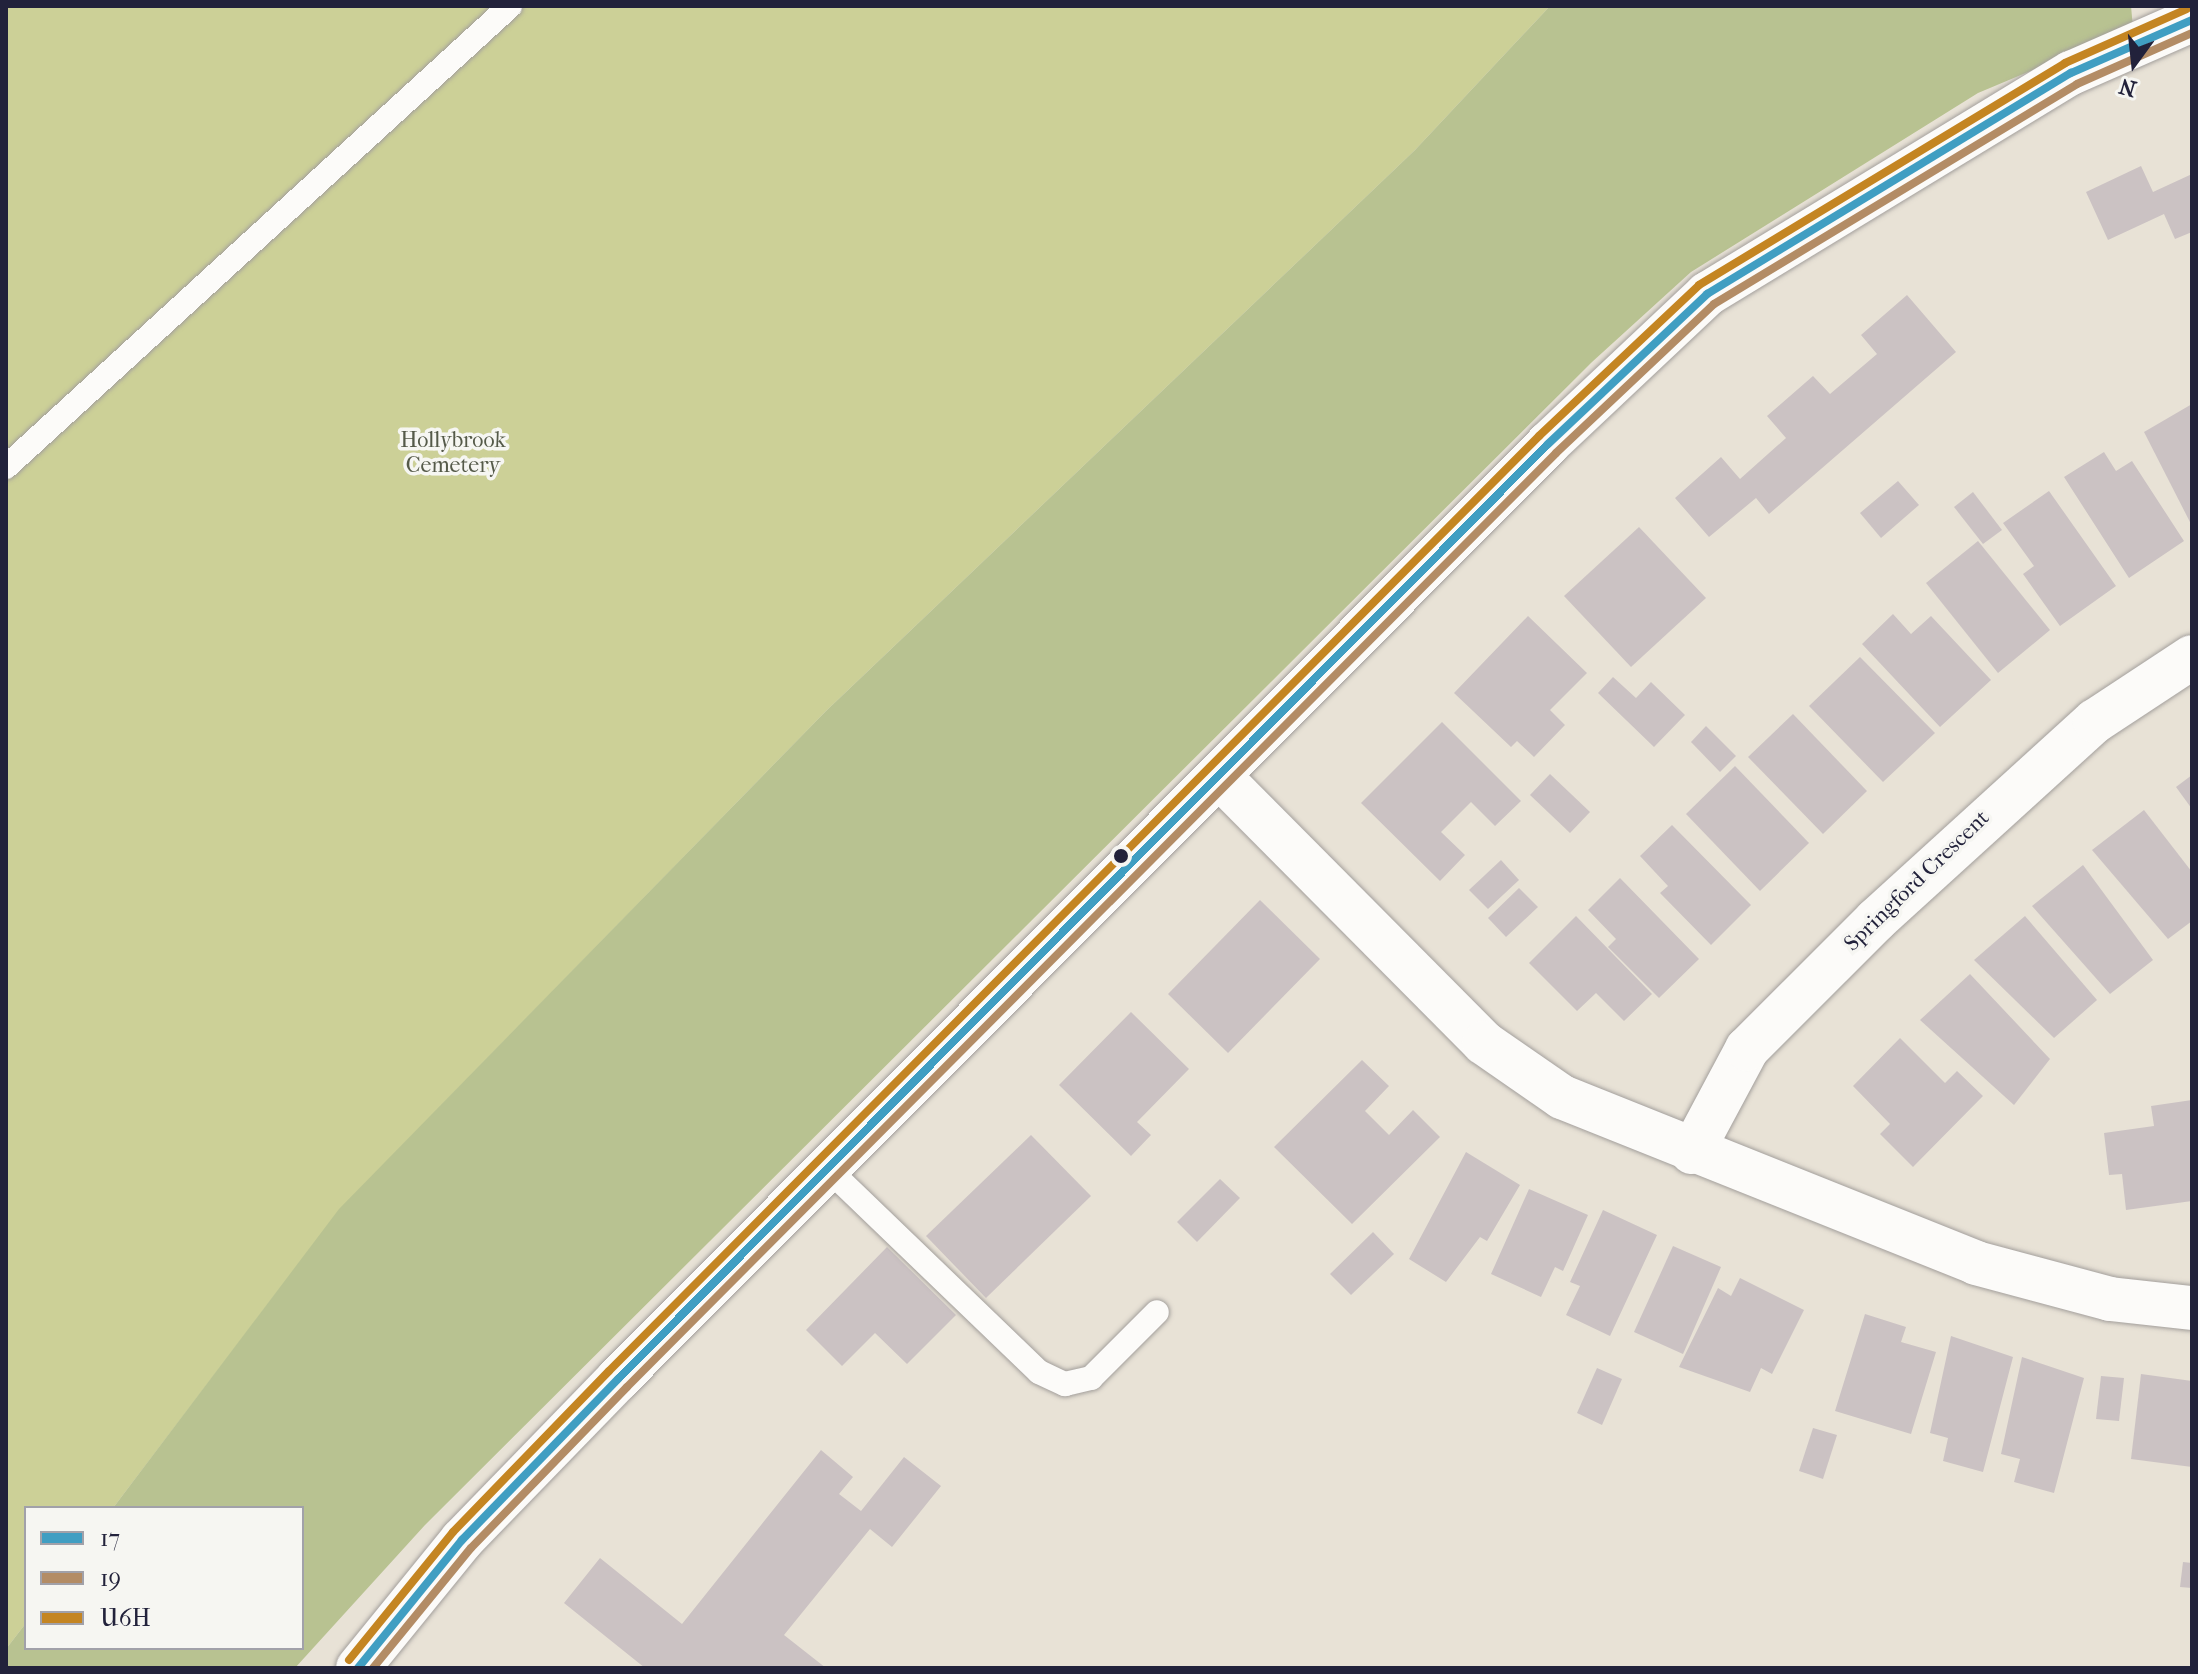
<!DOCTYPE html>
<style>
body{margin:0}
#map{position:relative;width:2198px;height:1674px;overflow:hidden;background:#e8e2d6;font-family:"IM FELL French Canon",serif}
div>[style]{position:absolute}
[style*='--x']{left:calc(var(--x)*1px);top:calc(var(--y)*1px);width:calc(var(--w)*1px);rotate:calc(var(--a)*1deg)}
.green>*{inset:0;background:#ccd097}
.forest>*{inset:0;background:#b8c291}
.building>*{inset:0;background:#cbc2c3}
.roads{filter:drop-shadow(0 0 2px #a39f9c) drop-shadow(0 0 2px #a39f9c)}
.lane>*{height:24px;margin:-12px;padding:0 12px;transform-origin:12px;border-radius:12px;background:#fcfbf9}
.street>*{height:44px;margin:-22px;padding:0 22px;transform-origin:22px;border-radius:22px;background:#fcfbf9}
.secondary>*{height:44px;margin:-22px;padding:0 22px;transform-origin:22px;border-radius:22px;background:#fcfbf9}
.bus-1>*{height:8px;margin:-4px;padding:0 4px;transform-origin:4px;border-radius:4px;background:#409ec2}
.bus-2>*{height:8px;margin:-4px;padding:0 4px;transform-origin:4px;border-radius:4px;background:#b38c65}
.bus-3>*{height:8px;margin:-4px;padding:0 4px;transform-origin:4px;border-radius:4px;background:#c48522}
.dots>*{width:22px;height:22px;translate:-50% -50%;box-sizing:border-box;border:4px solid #f6f6f2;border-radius:50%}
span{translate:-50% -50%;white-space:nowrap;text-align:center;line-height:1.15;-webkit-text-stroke:7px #f6f6f2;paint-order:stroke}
.park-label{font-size:22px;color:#555a49}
.street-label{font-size:22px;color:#22223b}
.frame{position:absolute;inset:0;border:8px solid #22223b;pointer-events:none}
.legend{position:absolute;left:24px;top:1506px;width:280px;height:144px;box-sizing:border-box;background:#f6f6f2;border:2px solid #a1a1a9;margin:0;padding:10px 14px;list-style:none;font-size:24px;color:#22223b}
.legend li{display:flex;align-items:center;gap:16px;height:40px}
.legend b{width:40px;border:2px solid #a1a1a9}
.north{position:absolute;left:2094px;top:24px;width:80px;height:80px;-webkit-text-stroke:6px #f6f6f2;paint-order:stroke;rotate:195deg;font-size:22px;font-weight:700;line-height:32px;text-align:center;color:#22223b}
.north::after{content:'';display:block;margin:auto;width:28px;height:36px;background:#22223b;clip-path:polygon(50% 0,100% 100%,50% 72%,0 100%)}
</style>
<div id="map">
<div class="green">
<i style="clip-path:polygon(6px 6px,1550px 6px,1415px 150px,826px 711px,340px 1209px,113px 1508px,26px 1508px,26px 1623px,6px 1649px)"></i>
</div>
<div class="forest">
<i style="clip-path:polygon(1550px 6px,2131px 6px,2133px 28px,1978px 93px,1691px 272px,1592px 362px,425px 1525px,295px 1668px,6px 1668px,6px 1649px,26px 1623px,26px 1648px,302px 1648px,302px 1508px,113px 1508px,339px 1209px,826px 711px,1415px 150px)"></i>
</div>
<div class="building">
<i style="clip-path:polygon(2141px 166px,2153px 192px,2192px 174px,2192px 232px,2175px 239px,2164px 214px,2108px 240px,2086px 192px)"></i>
<i style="clip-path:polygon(1907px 295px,1956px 352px,1769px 514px,1756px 498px,1709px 537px,1675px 498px,1721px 457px,1740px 479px,1786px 438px,1767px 416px,1813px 376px,1830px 394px,1877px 354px,1861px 335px)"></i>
<i style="clip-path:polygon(2192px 404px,2192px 526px,2144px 432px)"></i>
<i style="clip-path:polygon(2104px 452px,2116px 471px,2132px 461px,2184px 541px,2129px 578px,2064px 477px)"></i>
<i style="clip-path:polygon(1898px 481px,1919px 505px,1881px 538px,1860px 513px)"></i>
<i style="clip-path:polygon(2049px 491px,2116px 586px,2060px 626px,2023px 574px,2034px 566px,2003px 523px)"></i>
<i style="clip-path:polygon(1973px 492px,2002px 530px,1983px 544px,1954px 507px)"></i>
<i style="clip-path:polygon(1639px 527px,1706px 598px,1631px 667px,1564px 596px)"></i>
<i style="clip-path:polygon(1978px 541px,2050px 630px,1998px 673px,1926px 583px)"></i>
<i style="clip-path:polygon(1893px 614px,1911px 634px,1931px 616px,1991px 680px,1940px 727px,1862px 644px)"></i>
<i style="clip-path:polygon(1528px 616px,1587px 673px,1550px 710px,1565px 725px,1534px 757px,1517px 741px,1511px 747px,1454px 693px)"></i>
<i style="clip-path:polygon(1860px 657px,1935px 733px,1883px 782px,1809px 706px)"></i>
<i style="clip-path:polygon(1613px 677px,1636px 698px,1651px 682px,1685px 715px,1654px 747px,1598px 693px)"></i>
<i style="clip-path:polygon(1793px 714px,1867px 791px,1823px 834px,1748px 757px)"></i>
<i style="clip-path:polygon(1442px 722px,1521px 801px,1495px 826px,1471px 802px,1441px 832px,1465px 855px,1440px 881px,1361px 803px)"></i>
<i style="clip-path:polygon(1706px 726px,1736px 756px,1720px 772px,1691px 742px)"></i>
<i style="clip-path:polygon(1735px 766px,1809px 843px,1760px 891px,1686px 814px)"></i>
<i style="clip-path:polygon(1550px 774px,1590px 812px,1570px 833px,1530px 795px)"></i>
<i style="clip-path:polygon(2192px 775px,2192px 809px,2176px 787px)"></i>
<i style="clip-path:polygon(2144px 810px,2192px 872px,2192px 921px,2168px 939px,2092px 850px)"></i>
<i style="clip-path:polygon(1672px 825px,1751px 905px,1711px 945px,1660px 893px,1668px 886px,1640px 856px)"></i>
<i style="clip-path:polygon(1501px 860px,1519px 880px,1488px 909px,1469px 890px)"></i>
<i style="clip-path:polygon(2083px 865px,2153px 960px,2110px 994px,2032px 906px)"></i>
<i style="clip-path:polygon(1620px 878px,1699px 959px,1659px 998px,1608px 947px,1616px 939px,1588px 910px)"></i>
<i style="clip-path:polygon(1519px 888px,1538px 907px,1506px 937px,1488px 918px)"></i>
<i style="clip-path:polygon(1260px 900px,1320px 959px,1228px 1053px,1168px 994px)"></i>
<i style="clip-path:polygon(1576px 916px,1652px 994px,1624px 1021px,1596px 993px,1577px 1011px,1529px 963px)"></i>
<i style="clip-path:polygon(2025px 916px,2097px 1000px,2054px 1038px,1974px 960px)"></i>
<i style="clip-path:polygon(1970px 974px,2050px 1059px,2014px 1105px,1920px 1020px)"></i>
<i style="clip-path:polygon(1131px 1012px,1189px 1069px,1137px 1122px,1151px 1135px,1131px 1156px,1059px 1085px)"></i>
<i style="clip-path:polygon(1900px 1038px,1945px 1083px,1957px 1071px,1983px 1096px,1913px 1167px,1880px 1134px,1890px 1124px,1853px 1086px)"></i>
<i style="clip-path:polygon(1362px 1060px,1389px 1086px,1365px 1111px,1389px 1135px,1413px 1110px,1440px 1137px,1352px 1224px,1274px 1147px)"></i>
<i style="clip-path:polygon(2192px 1100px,2192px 1201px,2126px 1210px,2122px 1174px,2109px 1175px,2104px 1133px,2154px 1126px,2151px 1106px)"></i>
<i style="clip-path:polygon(1031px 1135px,1091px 1196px,986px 1298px,926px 1236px)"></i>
<i style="clip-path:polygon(1466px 1152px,1520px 1185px,1487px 1241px,1480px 1237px,1446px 1282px,1409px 1259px)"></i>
<i style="clip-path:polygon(1220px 1179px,1240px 1198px,1197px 1242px,1177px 1222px)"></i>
<i style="clip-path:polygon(1529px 1189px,1588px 1215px,1563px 1271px,1555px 1267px,1541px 1297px,1491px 1274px)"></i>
<i style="clip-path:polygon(1603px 1210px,1657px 1235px,1610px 1336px,1566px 1315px,1580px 1286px,1570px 1282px)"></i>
<i style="clip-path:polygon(1373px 1232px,1394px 1254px,1351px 1295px,1330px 1274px)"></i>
<i style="clip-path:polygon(1673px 1246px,1721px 1267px,1683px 1354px,1634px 1332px)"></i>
<i style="clip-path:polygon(887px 1247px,956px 1315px,907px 1364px,875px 1333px,842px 1366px,806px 1330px)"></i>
<i style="clip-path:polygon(1740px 1278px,1804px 1310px,1772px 1374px,1761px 1368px,1750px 1392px,1679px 1367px,1718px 1288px,1731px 1296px)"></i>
<i style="clip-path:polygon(1865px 1314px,1906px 1327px,1901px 1342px,1936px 1352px,1911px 1434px,1835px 1411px)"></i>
<i style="clip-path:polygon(1951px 1336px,2013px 1357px,1983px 1472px,1943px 1461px,1948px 1438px,1930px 1433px)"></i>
<i style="clip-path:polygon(2022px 1357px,2084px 1378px,2054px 1493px,2014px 1482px,2020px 1459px,2001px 1454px)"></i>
<i style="clip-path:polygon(1597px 1368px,1622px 1379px,1602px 1425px,1577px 1413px)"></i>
<i style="clip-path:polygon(2141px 1374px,2192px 1381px,2192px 1467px,2131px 1459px)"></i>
<i style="clip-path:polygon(2101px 1376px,2124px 1378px,2119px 1421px,2096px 1419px)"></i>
<i style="clip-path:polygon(1813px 1428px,1837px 1435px,1823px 1479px,1799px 1471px)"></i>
<i style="clip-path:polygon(821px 1450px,853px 1477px,839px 1494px,861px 1511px,904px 1457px,941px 1486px,892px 1547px,870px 1529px,784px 1635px,826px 1668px,645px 1668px,564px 1603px,600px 1558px,682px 1624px)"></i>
<i style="clip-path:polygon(2183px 1562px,2192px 1563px,2192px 1588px,2180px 1587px)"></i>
</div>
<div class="roads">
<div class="lane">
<i style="--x:6;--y:467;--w:683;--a:-42.45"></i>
<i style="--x:827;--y:1168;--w:294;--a:43.9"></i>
<i style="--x:1039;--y:1372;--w:29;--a:25"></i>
<i style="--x:1065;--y:1384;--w:27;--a:-13"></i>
<i style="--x:1091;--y:1378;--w:93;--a:-45"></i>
</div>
<div class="street">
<i style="--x:1219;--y:776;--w:376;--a:45.2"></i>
<i style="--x:1484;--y:1043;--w:95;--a:34.7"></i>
<i style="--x:1562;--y:1097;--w:446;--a:21.8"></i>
<i style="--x:1976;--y:1263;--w:139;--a:15"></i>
<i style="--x:2110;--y:1299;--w:82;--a:6.3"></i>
<i style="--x:1692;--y:1152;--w:117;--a:-61.9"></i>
<i style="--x:1747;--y:1049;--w:182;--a:-45"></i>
<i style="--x:1876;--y:920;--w:296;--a:-42.3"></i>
<i style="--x:2095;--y:721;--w:116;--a:-33.4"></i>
</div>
<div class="secondary">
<i style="--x:358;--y:1668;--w:165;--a:-50.9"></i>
<i style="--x:462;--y:1540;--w:224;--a:-45.9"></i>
<i style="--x:618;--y:1379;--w:1319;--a:-45.15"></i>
<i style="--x:1548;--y:444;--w:219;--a:-43.3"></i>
<i style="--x:1707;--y:294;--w:426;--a:-31.3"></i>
<i style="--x:2071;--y:73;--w:132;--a:-23.7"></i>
</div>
</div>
<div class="bus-1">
<i style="--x:358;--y:1668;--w:165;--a:-50.9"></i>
<i style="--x:462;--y:1540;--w:224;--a:-45.9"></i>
<i style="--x:618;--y:1379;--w:1319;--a:-45.15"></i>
<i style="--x:1548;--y:444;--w:219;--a:-43.3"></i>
<i style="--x:1707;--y:294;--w:426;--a:-31.3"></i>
<i style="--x:2071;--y:73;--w:132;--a:-23.7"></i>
</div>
<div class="bus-2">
<i style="--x:373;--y:1668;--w:155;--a:-50.8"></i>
<i style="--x:471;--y:1548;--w:224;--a:-45.9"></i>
<i style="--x:627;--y:1387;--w:1317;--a:-45.15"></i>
<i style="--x:1556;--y:453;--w:217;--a:-43.3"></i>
<i style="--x:1714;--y:304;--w:424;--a:-31.2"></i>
<i style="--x:2077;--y:84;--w:126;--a:-23.9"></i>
</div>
<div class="bus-3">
<i style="--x:349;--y:1660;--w:165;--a:-50.9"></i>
<i style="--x:453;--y:1532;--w:224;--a:-45.9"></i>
<i style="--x:609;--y:1371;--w:1319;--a:-45.15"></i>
<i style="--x:1539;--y:436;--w:220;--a:-43.3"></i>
<i style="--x:1699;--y:285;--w:428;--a:-31.2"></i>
<i style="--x:2065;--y:63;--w:133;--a:-23.9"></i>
</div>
<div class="dots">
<i style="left:1121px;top:856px;background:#22223b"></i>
</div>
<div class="park-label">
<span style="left:453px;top:453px">Hollybrook<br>Cemetery</span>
</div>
<div class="street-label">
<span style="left:1917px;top:881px;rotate:-44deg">Springford Crescent</span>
</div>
<div class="frame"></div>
<ul class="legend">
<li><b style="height:10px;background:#409ec2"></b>17</li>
<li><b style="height:10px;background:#b38c65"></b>19</li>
<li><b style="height:10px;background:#c48522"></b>U6H</li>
</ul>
<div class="north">N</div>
</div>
